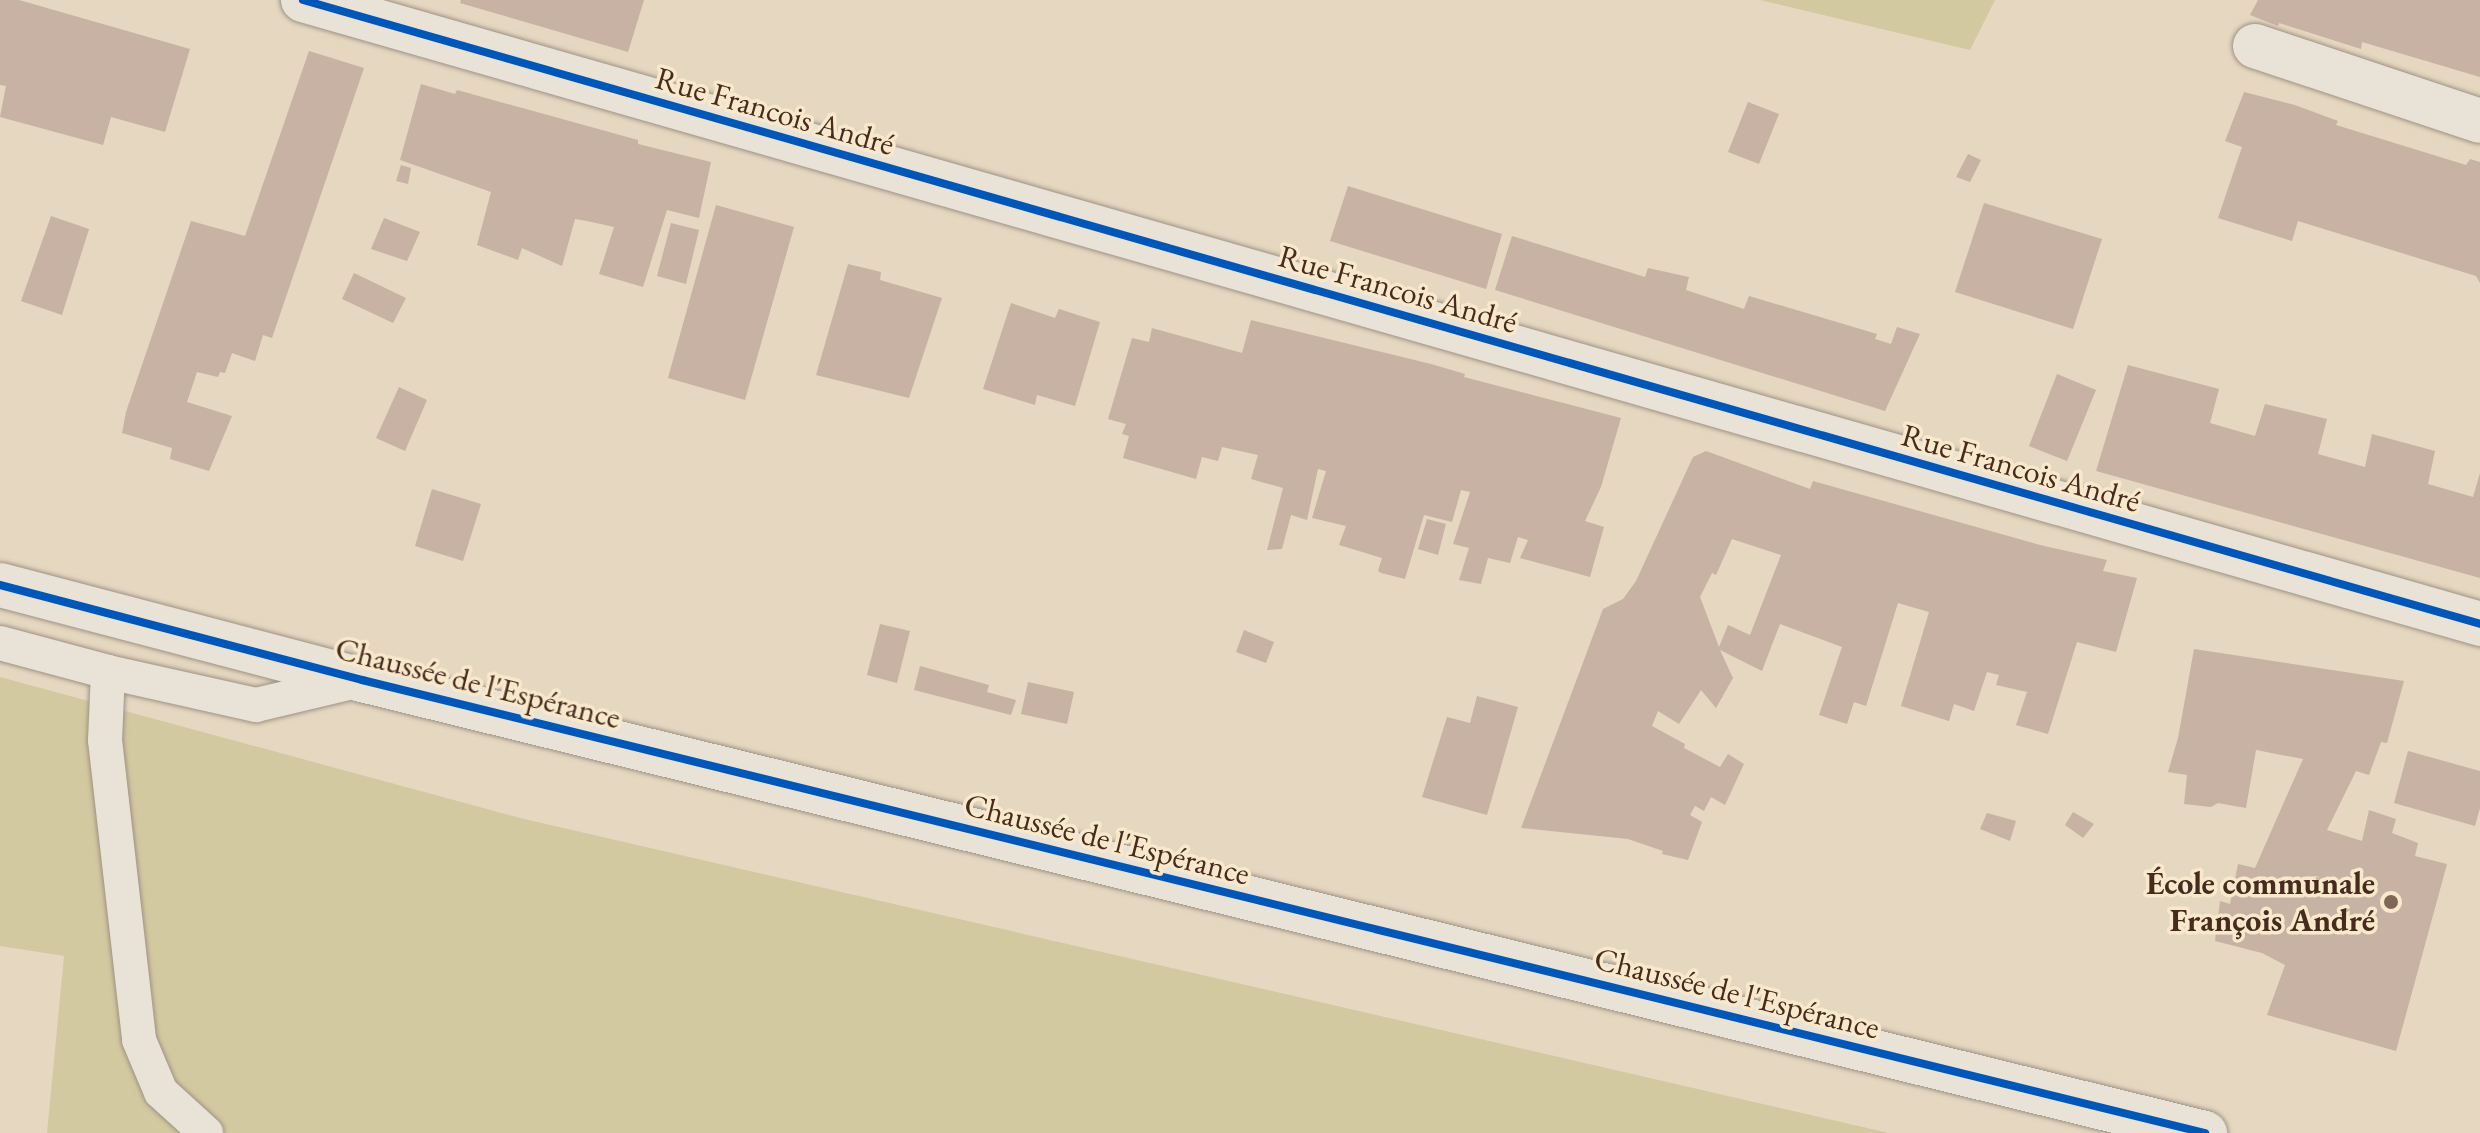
<!DOCTYPE html>
<meta charset="utf-8">
<style>
body{margin:0}
#map{position:relative;width:2480px;height:1133px;overflow:hidden;background:#e5d7c0;font-family:"EB Garamond",serif}
div>[style]{position:absolute}
[style*='--x']{left:calc(var(--x)*1px);top:calc(var(--y)*1px);width:calc(var(--w)*1px);rotate:calc(var(--a)*1deg)}
.green>*{inset:0;background:#d3c9a0}
.building>*{inset:0;background:#c7b2a4}
.roads{filter:drop-shadow(0 0 2px #9e9284) drop-shadow(0 0 2px #9e9284)}
.lane>*{height:34px;margin:-17px;padding:0 17px;transform-origin:17px;border-radius:17px;background:#e9e2d6}
.street>*{height:44px;margin:-22px;padding:0 22px;transform-origin:22px;border-radius:22px;background:#e9e2d6}
.secondary>*{height:44px;margin:-22px;padding:0 22px;transform-origin:22px;border-radius:22px;background:#e9e2d6}
.cycleway>*{height:8px;margin:-4px;padding:0 4px;transform-origin:4px;border-radius:4px;background:#0057b8}
.dots>*{width:22px;height:22px;translate:-50% -50%;box-sizing:border-box;border:4px solid #f8e8cc;border-radius:50%}
span{translate:-50% -50%;white-space:nowrap;text-align:center;line-height:1.15;-webkit-text-stroke:7px #f8e8cc;paint-order:stroke}
.street-label{font-size:32px;color:#462b1e}
.poi-label{font-size:32px;color:#462b1e;font-weight:700}
.right{translate:-100% -50%;text-align:right}
</style>
<div id="map">
<div class="green">
<i style="clip-path:polygon(1760px 0,1995px 0,1970px 50px)"></i>
<i style="clip-path:polygon(0 677px,520px 818px,1889px 1133px,47px 1133px,64px 956px,0 946px)"></i>
</div>
<div class="building">
<i style="clip-path:polygon(0 0,19px 0,190px 49px,165px 132px,111px 117px,103px 145px,0 117px,6px 86px,0 85px)"></i>
<i style="clip-path:polygon(461px 0,644px 0,628px 52px,460px 3px)"></i>
<i style="clip-path:polygon(2258px 0,2480px 0,2480px 77px,2362px 42px,2361px 49px,2279px 23px,2278px 26px,2250px 15px)"></i>
<i style="clip-path:polygon(309px 51px,364px 68px,272px 338px,263px 335px,255px 361px,232px 353px,225px 373px,220px 372px,218px 377px,197px 372px,187px 402px,232px 416px,209px 471px,170px 459px,172px 448px,122px 433px,126px 412px,191px 221px,245px 236px)"></i>
<i style="clip-path:polygon(421px 84px,455px 94px,457px 90px,638px 140px,638px 144px,711px 162px,699px 218px,667px 210px,643px 287px,599px 274px,614px 227px,587px 221px,575px 219px,562px 266px,522px 248px,518px 260px,477px 245px,491px 192px,400px 160px)"></i>
<i style="clip-path:polygon(2244px 92px,2295px 105px,2338px 121px,2336px 125px,2466px 165px,2470px 159px,2480px 162px,2480px 283px,2476px 276px,2298px 221px,2292px 241px,2218px 218px,2242px 147px,2225px 141px)"></i>
<i style="clip-path:polygon(1748px 102px,1779px 114px,1759px 164px,1728px 152px)"></i>
<i style="clip-path:polygon(1968px 154px,1981px 160px,1970px 182px,1956px 177px)"></i>
<i style="clip-path:polygon(401px 165px,411px 168px,408px 184px,396px 181px)"></i>
<i style="clip-path:polygon(1348px 186px,1502px 234px,1486px 289px,1330px 241px)"></i>
<i style="clip-path:polygon(1984px 203px,2102px 239px,2073px 329px,1955px 292px)"></i>
<i style="clip-path:polygon(716px 205px,794px 227px,745px 400px,668px 378px)"></i>
<i style="clip-path:polygon(51px 216px,89px 229px,62px 315px,21px 301px)"></i>
<i style="clip-path:polygon(384px 218px,420px 232px,407px 261px,371px 249px)"></i>
<i style="clip-path:polygon(671px 223px,699px 230px,686px 284px,657px 276px)"></i>
<i style="clip-path:polygon(1512px 236px,1645px 277px,1648px 268px,1689px 277px,1686px 290px,1744px 309px,1749px 296px,1877px 334px,1875px 339px,1891px 344px,1897px 327px,1920px 334px,1885px 411px,1495px 290px)"></i>
<i style="clip-path:polygon(848px 264px,881px 272px,880px 280px,942px 298px,909px 398px,816px 375px)"></i>
<i style="clip-path:polygon(354px 273px,406px 298px,393px 323px,342px 299px)"></i>
<i style="clip-path:polygon(1011px 303px,1055px 318px,1059px 309px,1100px 322px,1075px 406px,1037px 395px,1035px 405px,983px 389px)"></i>
<i style="clip-path:polygon(1251px 320px,1431px 364px,1465px 374px,1464px 377px,1621px 418px,1601px 487px,1585px 521px,1604px 527px,1590px 577px,1520px 558px,1528px 540px,1518px 537px,1510px 563px,1488px 558px,1481px 584px,1459px 580px,1469px 548px,1453px 544px,1470px 492px,1461px 490px,1452px 522px,1424px 515px,1405px 579px,1381px 573px,1378px 571px,1382px 558px,1339px 545px,1346px 526px,1312px 518px,1326px 471px,1318px 469px,1307px 520px,1291px 515px,1282px 549px,1267px 550px,1283px 488px,1251px 479px,1258px 455px,1222px 447px,1218px 461px,1202px 457px,1196px 479px,1123px 458px,1129px 436px,1122px 434px,1126px 424px,1108px 419px,1132px 338px,1149px 342px,1152px 328px,1242px 353px)"></i>
<i style="clip-path:polygon(2128px 365px,2219px 389px,2210px 423px,2255px 436px,2265px 404px,2327px 419px,2318px 454px,2365px 467px,2372px 434px,2435px 451px,2428px 484px,2473px 497px,2480px 473px,2480px 578px,2096px 471px)"></i>
<i style="clip-path:polygon(2057px 374px,2096px 390px,2067px 461px,2029px 446px)"></i>
<i style="clip-path:polygon(399px 387px,427px 400px,405px 451px,376px 438px)"></i>
<i style="clip-path:polygon(evenodd,1706px 451px,1810px 489px,1813px 481px,2040px 545px,2107px 560px,2103px 571px,2137px 578px,2116px 652px,2077px 642px,2048px 734px,2016px 725px,2027px 692px,1996px 685px,1999px 675px,1987px 672px,1974px 711px,1954px 704px,1949px 721px,1901px 706px,1929px 612px,1898px 603px,1866px 706px,1854px 702px,1847px 724px,1819px 715px,1842px 647px,1780px 624px,1762px 671px,1720px 650px,1733px 678px,1716px 708px,1701px 690px,1679px 724px,1658px 711px,1652px 726px,1685px 744px,1684px 748px,1720px 767px,1728px 754px,1744px 764px,1725px 805px,1711px 797px,1704px 811px,1695px 806px,1690px 815px,1702px 822px,1688px 860px,1662px 854px,1663px 851px,1628px 839px,1521px 828px,1603px 609px,1623px 599px,1636px 581px,1693px 457px,1706px 451px,1732px 539px,1781px 555px,1750px 635px,1728px 625px,1719px 647px,1700px 597px,1712px 573px,1716px 575px,1732px 539px)"></i>
<i style="clip-path:polygon(432px 489px,481px 504px,463px 561px,415px 546px)"></i>
<i style="clip-path:polygon(1427px 519px,1446px 524px,1438px 555px,1418px 549px)"></i>
<i style="clip-path:polygon(880px 624px,910px 631px,897px 683px,867px 675px)"></i>
<i style="clip-path:polygon(1244px 630px,1274px 642px,1266px 663px,1236px 652px)"></i>
<i style="clip-path:polygon(2194px 649px,2404px 681px,2387px 743px,2381px 742px,2369px 775px,2356px 771px,2327px 830px,2362px 841px,2369px 810px,2396px 819px,2392px 833px,2418px 843px,2415px 856px,2447px 864px,2396px 1051px,2267px 1015px,2285px 965px,2262px 953px,2215px 941px,2220px 901px,2230px 904px,2238px 864px,2255px 868px,2303px 759px,2256px 750px,2246px 808px,2218px 803px,2211px 807px,2184px 804px,2187px 775px,2168px 772px,2178px 738px)"></i>
<i style="clip-path:polygon(920px 666px,989px 685px,987px 692px,1016px 700px,1011px 715px,914px 690px)"></i>
<i style="clip-path:polygon(1028px 682px,1074px 692px,1067px 724px,1021px 714px)"></i>
<i style="clip-path:polygon(1477px 696px,1518px 707px,1487px 815px,1422px 797px,1447px 717px,1470px 723px)"></i>
<i style="clip-path:polygon(2408px 751px,2480px 771px,2480px 808px,2475px 826px,2394px 803px)"></i>
<i style="clip-path:polygon(2073px 812px,2094px 824px,2083px 838px,2065px 825px)"></i>
<i style="clip-path:polygon(1987px 813px,2016px 821px,2010px 841px,1980px 829px)"></i>
</div>
<div class="roads">
<div class="lane">
<i style="--x:0;--y:643;--w:112;--a:15"></i>
<i style="--x:108;--y:672;--w:152;--a:12.6"></i>
<i style="--x:256;--y:705;--w:108;--a:-13.4"></i>
<i style="--x:108;--y:672;--w:68;--a:92.5"></i>
<i style="--x:105;--y:740;--w:302;--a:83.5"></i>
<i style="--x:139;--y:1040;--w:56;--a:67.1"></i>
<i style="--x:161;--y:1092;--w:61;--a:42.3"></i>
</div>
<div class="street">
<i style="--x:303;--y:0;--w:2265;--a:15.99"></i>
<i style="--x:2255;--y:46;--w:237;--a:18.4"></i>
</div>
<div class="secondary">
<i style="--x:0;--y:585;--w:374;--a:14.7"></i>
<i style="--x:362;--y:680;--w:1898;--a:13.81"></i>
</div>
</div>
<div class="cycleway">
<i style="--x:303;--y:0;--w:2265;--a:15.99"></i>
<i style="--x:0;--y:585;--w:374;--a:14.7"></i>
<i style="--x:362;--y:680;--w:1898;--a:13.81"></i>
</div>
<div class="dots">
<i style="left:2391px;top:902px;background:#7e6757"></i>
</div>
<div class="street-label">
<span style="left:775px;top:111px;rotate:16deg">Rue Francois André</span>
<span style="left:1398px;top:289px;rotate:16deg">Rue Francois André</span>
<span style="left:2021px;top:468px;rotate:16deg">Rue Francois André</span>
<span style="left:478px;top:683px;rotate:14deg">Chaussée de l'Espérance</span>
<span style="left:1107px;top:839px;rotate:14deg">Chaussée de l'Espérance</span>
<span style="left:1737px;top:993px;rotate:14deg">Chaussée de l'Espérance</span>
</div>
<div class="poi-label">
<span class="right" style="left:2375px;top:902px">École communale<br>François André</span>
</div>
</div>
